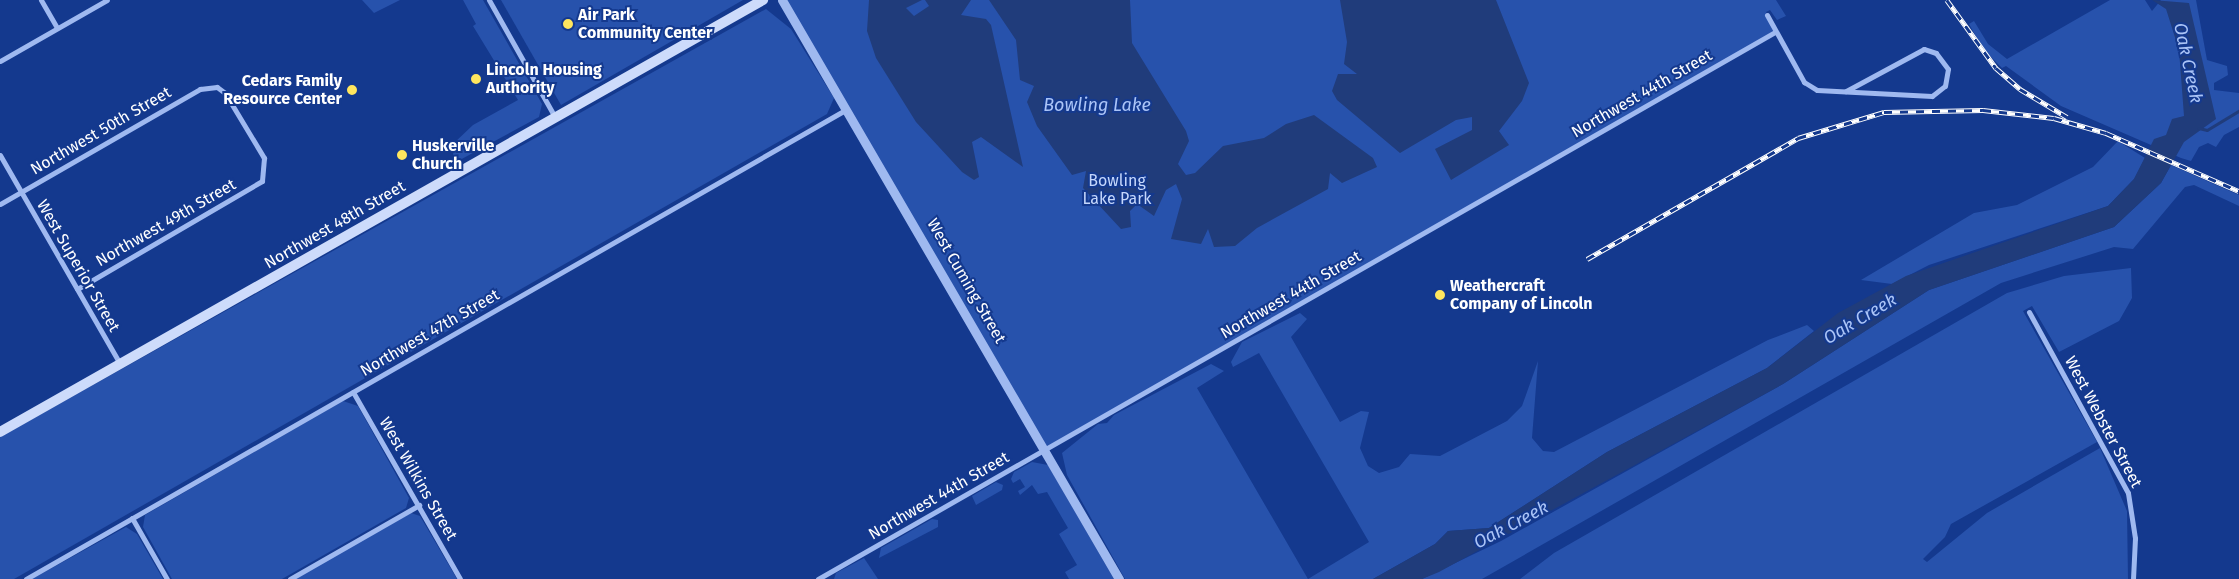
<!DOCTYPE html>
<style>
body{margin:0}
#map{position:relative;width:2239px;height:579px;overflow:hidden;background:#14398e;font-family:"Fira Sans",sans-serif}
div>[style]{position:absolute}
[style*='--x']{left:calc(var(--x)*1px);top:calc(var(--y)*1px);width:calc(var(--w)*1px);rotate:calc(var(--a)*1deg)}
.green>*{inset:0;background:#2752ac}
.water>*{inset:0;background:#203c7b}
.stream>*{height:2.5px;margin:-1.25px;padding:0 1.25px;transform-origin:1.25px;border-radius:1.25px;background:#203c7b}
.minor>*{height:5px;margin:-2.5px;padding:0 2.5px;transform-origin:2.5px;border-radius:2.5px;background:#9fb9f0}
.tertiary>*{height:9px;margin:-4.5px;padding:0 4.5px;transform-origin:4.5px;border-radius:4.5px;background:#9fb9f0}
.secondary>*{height:10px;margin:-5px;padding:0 5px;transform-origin:5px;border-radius:5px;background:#cddbfb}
.rail>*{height:4.5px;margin-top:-2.25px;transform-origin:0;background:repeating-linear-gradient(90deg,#14398e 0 8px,#fff 0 16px);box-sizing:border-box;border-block:1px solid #fff}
.dots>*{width:14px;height:14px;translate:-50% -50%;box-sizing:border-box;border:2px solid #14398e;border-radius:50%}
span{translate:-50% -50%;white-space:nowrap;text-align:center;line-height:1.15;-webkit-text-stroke:4px #14398e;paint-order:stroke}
.poi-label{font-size:16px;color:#fff;font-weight:700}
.left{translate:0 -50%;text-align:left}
.right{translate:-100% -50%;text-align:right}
.street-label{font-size:16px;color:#fff}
.park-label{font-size:16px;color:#c5d7fc}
.water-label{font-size:18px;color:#abc4f7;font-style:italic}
</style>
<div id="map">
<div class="green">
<i style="clip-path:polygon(362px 0,400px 0,374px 13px)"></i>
<i style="clip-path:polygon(463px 0,483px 0,542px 104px,539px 117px,458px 161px,453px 157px,454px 143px,473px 125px,518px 100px,473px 26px,476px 24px)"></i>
<i style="clip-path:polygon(501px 0,743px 0,561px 105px)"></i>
<i style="clip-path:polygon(782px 0,1776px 0,1786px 16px,1777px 20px,1770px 10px,1766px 12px,1775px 32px,1045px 450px)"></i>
<i style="clip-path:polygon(2110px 0,2145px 0,2152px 11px,2161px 0,2196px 0,2207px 60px,2227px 66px,2228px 75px,2214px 83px,2214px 90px,2239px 93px,2239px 127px,2224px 135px,2216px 147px,2208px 143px,2199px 147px,2191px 161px,2181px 158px,2061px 106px,2006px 66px,2002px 68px,1983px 49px,1969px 24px,1974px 21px,1988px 44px,2007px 59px)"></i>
<i style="clip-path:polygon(766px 9px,791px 29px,834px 98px,827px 114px,14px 579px,0 579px,0 437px)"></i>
<i style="clip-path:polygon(2118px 141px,2145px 158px,2134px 179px,2108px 206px,1929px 265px,1892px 284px,1861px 280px,1974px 213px,2017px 205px,2093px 167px)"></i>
<i style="clip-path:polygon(2171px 165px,2239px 195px,2239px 206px,2194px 185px,2185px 187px,2133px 249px,2114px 247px,2001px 283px,1482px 579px,1422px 579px,1501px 541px,1783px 384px,1929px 290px,2114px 227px,2161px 183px)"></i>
<i style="clip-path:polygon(2131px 268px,2132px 298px,2119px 321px,2059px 352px,2032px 306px,2023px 311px,2097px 442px,1951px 524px,1945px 537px,1923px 559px,1927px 562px,1987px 513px,2100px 448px,2127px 511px,2128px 579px,1520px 579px,1554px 553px,2007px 293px,2064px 276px)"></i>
<i style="clip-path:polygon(1300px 313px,1307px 319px,1291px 337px,1340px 422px,1361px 411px,1369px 412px,1360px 448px,1368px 466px,1379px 473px,1399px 467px,1410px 454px,1440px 456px,1507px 421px,1522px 406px,1538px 361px,1532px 438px,1543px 451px,1554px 452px,1768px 340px,1807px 325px,1814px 331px,1767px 368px,1607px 452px,1489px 528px,1448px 531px,1435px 544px,1373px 579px,1125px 579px,1067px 475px,1062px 453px,1098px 424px,1107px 423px,1114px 415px,1211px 364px,1224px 371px,1197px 388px,1308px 579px,1369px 542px,1259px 353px,1233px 367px,1231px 362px,1242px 342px)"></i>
<i style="clip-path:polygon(343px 401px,358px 406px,409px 498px,406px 508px,282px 579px,172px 579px,143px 527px,145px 515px)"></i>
<i style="clip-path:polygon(1032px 462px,1048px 465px,1114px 579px,1069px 579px,1065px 572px,1077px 565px,1059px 534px,1068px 528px,1047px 492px,1038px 494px,1032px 485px,1020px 495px,1018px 491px,1025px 487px,1020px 479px,1013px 483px,1011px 479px,1014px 472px)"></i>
<i style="clip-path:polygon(996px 482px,1003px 485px,1002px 490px,976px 505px,972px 496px)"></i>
<i style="clip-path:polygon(411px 513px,420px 516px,457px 579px,294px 579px)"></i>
<i style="clip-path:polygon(932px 519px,938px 520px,938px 527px,879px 558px,881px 548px)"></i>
<i style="clip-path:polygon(126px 527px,137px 534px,163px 579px,32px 579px)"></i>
<i style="clip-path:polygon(864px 558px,878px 579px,834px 579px,836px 573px)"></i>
</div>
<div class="water">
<i style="clip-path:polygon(869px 0,922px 0,906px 8px,914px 16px,929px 6px,925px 0,971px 0,961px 15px,986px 19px,991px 25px,1023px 167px,981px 137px,972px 142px,979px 177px,974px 180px,962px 172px,916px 122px,876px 58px,867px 31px)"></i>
<i style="clip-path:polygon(989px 0,1130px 0,1132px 43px,1186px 131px,1189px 141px,1178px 164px,1186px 175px,1195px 173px,1223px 146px,1264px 138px,1286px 124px,1314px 115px,1373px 158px,1377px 167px,1342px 183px,1330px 173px,1328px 189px,1257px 228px,1235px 246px,1214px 247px,1208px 229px,1201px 244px,1171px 239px,1182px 199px,1176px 184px,1166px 190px,1154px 216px,1137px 204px,1130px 211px,1131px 227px,1121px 229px,1083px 188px,1086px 171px,1072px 175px,1037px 126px,1027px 102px,1034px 86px,1020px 80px,1016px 40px)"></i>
<i style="clip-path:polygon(1340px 0,1496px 0,1529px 83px,1522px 101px,1499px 131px,1509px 145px,1451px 180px,1435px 149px,1472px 130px,1472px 117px,1456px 120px,1400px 153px,1337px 100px,1332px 91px,1338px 74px,1357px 74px,1344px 64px,1347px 42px)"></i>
<i style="clip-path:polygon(2152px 0,2189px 3px,2216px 119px,2184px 142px,2161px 183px,2114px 227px,1929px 290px,1783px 384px,1439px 572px,1422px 579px,1373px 579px,1435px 544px,1448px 531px,1489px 528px,1607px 452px,1767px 368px,1838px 313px,1906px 276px,2108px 206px,2134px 179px,2154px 139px,2166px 135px,2172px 119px,2184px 116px,2179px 50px,2166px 9px)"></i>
</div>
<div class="stream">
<i style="--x:2199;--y:128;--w:8;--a:14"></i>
<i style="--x:2207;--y:130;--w:37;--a:-31"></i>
</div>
<div class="minor">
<i style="--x:41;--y:0;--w:32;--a:60"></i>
<i style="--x:489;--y:0;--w:134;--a:60.6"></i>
<i style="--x:1767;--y:15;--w:77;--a:61.1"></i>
<i style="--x:1804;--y:82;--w:15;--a:32"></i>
<i style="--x:1817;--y:90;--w:115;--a:3"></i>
<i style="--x:1932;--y:96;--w:16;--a:-38"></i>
<i style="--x:1945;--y:86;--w:17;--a:-80"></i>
<i style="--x:1948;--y:69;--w:20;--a:-127"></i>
<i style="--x:1936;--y:53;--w:13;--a:-162"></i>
<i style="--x:1924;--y:49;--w:89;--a:151.7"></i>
<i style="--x:0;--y:61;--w:123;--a:-29.7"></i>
<i style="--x:0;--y:155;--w:241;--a:60.1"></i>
<i style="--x:0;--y:204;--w:231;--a:-29.9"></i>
<i style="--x:200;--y:89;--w:17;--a:-7"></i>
<i style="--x:217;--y:87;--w:10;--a:37"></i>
<i style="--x:225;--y:93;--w:76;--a:59"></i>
<i style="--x:264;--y:158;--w:23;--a:95"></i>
<i style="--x:262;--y:181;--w:214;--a:149.7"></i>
<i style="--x:2029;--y:312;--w:206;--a:61.3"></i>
<i style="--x:2128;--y:493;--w:46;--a:81.2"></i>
<i style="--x:2135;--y:538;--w:41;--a:92.8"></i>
<i style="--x:353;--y:392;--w:215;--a:60.2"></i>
<i style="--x:132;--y:518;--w:70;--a:60.2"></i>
<i style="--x:26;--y:579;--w:946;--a:-29.79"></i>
<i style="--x:290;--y:579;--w:149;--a:-29.8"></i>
<i style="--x:818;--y:579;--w:1102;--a:-29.75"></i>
</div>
<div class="tertiary">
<i style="--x:782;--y:0;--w:670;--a:59.8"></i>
</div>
<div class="secondary">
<i style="--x:0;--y:432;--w:877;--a:-29.52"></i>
</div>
<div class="rail">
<i style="--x:1947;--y:0;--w:84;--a:54.2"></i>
<i style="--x:1996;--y:68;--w:32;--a:41"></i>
<i style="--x:2020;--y:89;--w:55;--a:30.8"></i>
<i style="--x:1587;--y:259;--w:243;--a:-29.8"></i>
<i style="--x:1798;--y:138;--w:90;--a:-16.8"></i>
<i style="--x:1884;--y:112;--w:99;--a:-1.2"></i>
<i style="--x:1983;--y:110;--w:71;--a:6.4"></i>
<i style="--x:2054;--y:118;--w:54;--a:16.1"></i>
<i style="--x:2106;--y:133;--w:145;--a:23.6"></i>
</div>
<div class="dots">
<i style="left:568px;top:24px;background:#ffe65e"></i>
<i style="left:476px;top:79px;background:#ffe65e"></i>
<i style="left:352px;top:90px;background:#ffe65e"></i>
<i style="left:402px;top:155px;background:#ffe65e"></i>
<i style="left:1440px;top:295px;background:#ffe65e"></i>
</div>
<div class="poi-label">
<span class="left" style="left:578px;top:24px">Air Park<br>Community Center</span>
<span class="left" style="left:486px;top:79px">Lincoln Housing<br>Authority</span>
<span class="right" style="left:342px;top:90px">Cedars Family<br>Resource Center</span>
<span class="left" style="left:412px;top:155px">Huskerville<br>Church</span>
<span class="left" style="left:1450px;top:295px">Weathercraft<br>Company of Lincoln</span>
</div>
<div class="street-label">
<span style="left:1642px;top:94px;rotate:-30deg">Northwest 44th Street</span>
<span style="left:101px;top:131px;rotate:-30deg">Northwest 50th Street</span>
<span style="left:166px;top:223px;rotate:-30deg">Northwest 49th Street</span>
<span style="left:335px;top:225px;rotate:-30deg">Northwest 48th Street</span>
<span style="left:78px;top:266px;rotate:60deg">West Superior Street</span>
<span style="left:966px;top:281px;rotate:60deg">West Cuming Street</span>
<span style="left:1291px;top:295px;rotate:-30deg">Northwest 44th Street</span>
<span style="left:430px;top:333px;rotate:-30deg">Northwest 47th Street</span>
<span style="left:2103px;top:422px;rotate:62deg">West Webster Street</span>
<span style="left:418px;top:479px;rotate:60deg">West Wilkins Street</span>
<span style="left:939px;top:496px;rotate:-30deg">Northwest 44th Street</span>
</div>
<div class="park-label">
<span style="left:1117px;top:190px">Bowling<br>Lake Park</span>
</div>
<div class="water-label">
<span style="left:2188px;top:63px;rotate:78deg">Oak Creek</span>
<span style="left:1097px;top:105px">Bowling Lake</span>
<span style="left:1860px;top:319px;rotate:-31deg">Oak Creek</span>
<span style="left:1511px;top:525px;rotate:-28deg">Oak Creek</span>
</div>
</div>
